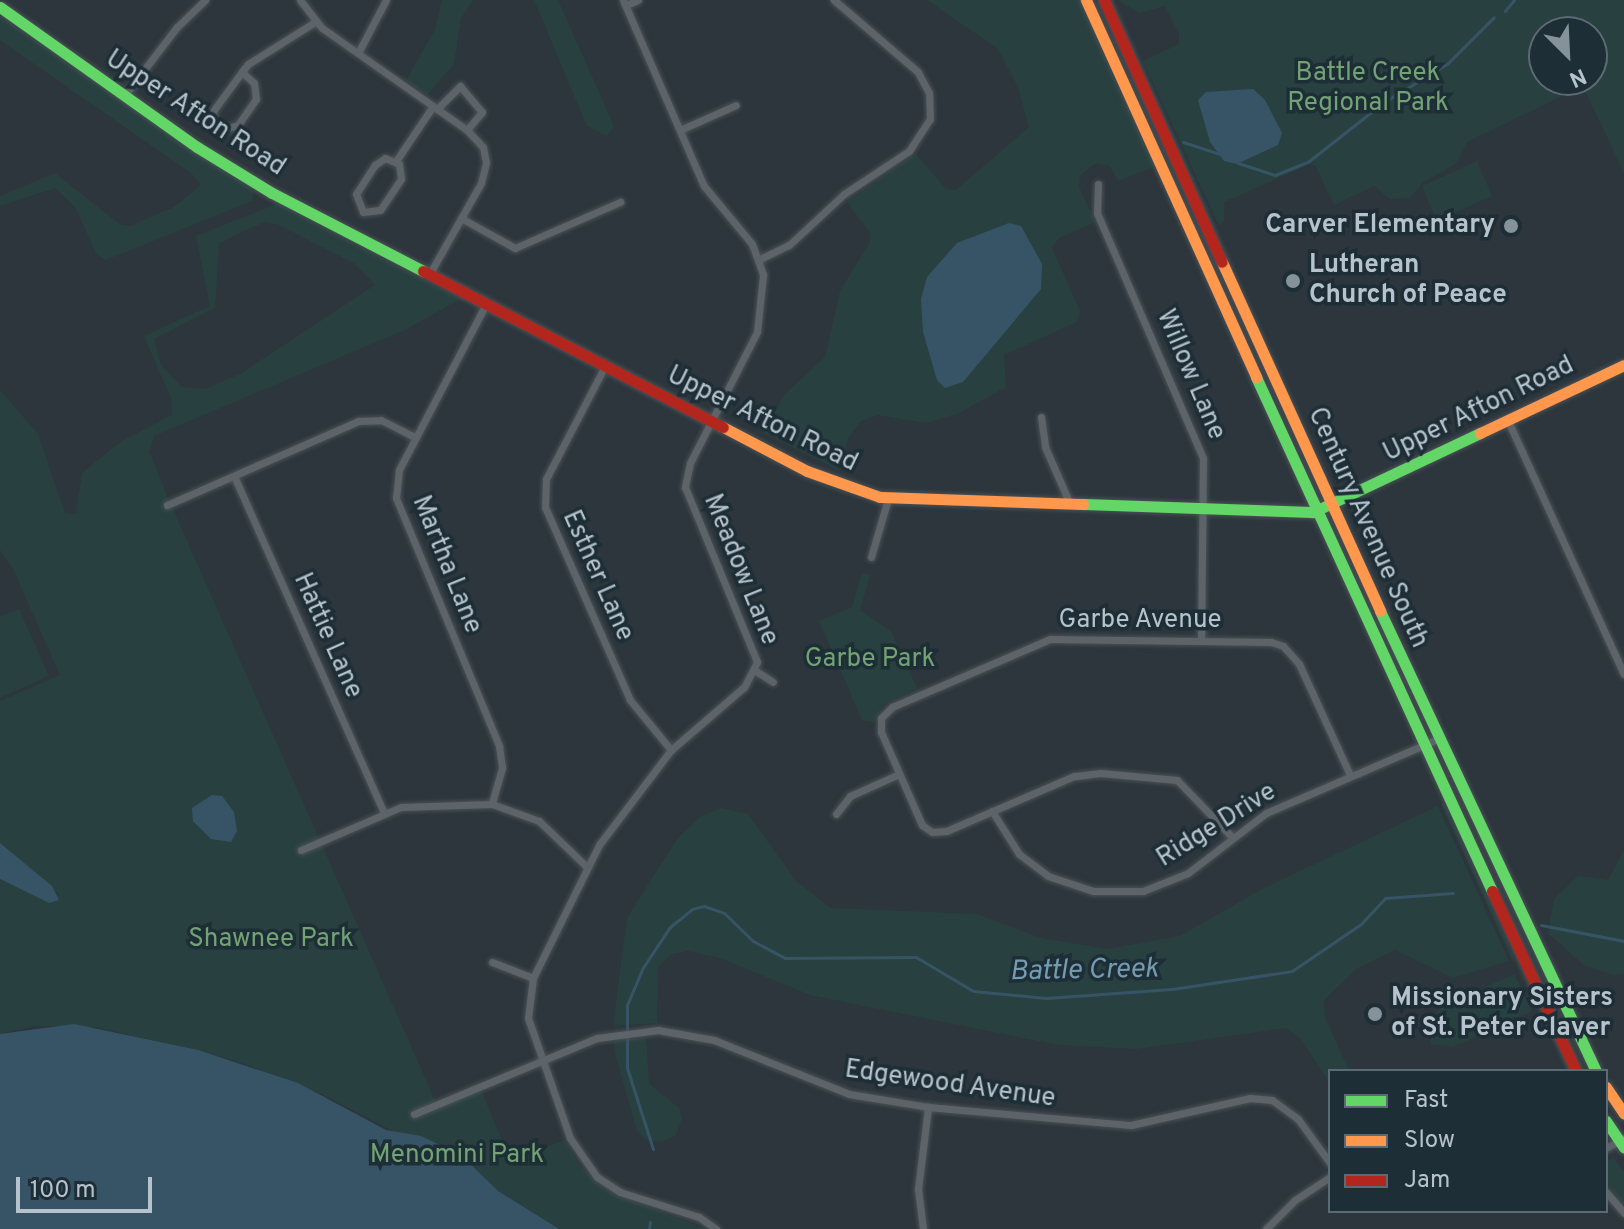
<!DOCTYPE html>
<style>
body{margin:0}
#map{position:relative;width:1624px;height:1229px;overflow:hidden;background:#2c363c;font-family:Overpass,sans-serif}
div>[style]{position:absolute}
[style*='--x']{left:calc(var(--x)*1px);top:calc(var(--y)*1px);width:calc(var(--w)*1px);rotate:calc(var(--a)*1deg)}
.green>*{inset:0;background:#284140}
.water>*{inset:0;background:#375466}
.stream>*{height:3px;margin:-1.5px;padding:0 1.5px;transform-origin:1.5px;border-radius:1.5px;background:#375466}
.roads{filter:drop-shadow(0 0 2px #4a5156) drop-shadow(0 0 2px #4a5156)}
.street>*{height:7px;margin:-3.5px;padding:0 3.5px;transform-origin:3.5px;border-radius:3.5px;background:#5c6469}
.fast>*{height:11px;margin:-5.5px;padding:0 5.5px;transform-origin:5.5px;border-radius:5.5px;background:#63d668}
.slow>*{height:11px;margin:-5.5px;padding:0 5.5px;transform-origin:5.5px;border-radius:5.5px;background:#ff974d}
.jam>*{height:11px;margin:-5.5px;padding:0 5.5px;transform-origin:5.5px;border-radius:5.5px;background:#b3261e}
.dots>*{width:22px;height:22px;translate:-50% -50%;box-sizing:border-box;border:4px solid #1e2e37;border-radius:50%}
span{translate:-50% -50%;white-space:nowrap;text-align:center;line-height:1.15;-webkit-text-stroke:7px #1e2e37;paint-order:stroke}
.park-label{font-size:26px;color:#73a374}
.street-label{font-size:26px;color:#b6c3cc}
.poi-label{font-size:26px;color:#b6c3cc;font-weight:700}
.right{translate:-100% -50%;text-align:right}
.left{translate:0 -50%;text-align:left}
.water-label{font-size:28px;color:#759bb0;font-style:italic}
.legend{position:absolute;left:1328px;top:1069px;width:280px;height:144px;box-sizing:border-box;background:#1e2e37;border:2px solid #5b6a73;margin:0;padding:10px 14px;list-style:none;font-size:24px;color:#b6c3cc}
.legend li{display:flex;align-items:center;gap:16px;height:40px}
.legend b{width:40px;border:2px solid #5b6a73}
.north{position:absolute;left:1528px;top:16px;width:80px;height:80px;box-sizing:border-box;background:#1e2e37;border:2px solid #5b6a73;border-radius:50%;rotate:156deg;font-size:22px;font-weight:700;line-height:32px;text-align:center;color:#b6c3cc}
.north::after{content:'';display:block;margin:auto;width:28px;height:36px;background:#86929a;clip-path:polygon(50% 0,100% 100%,50% 72%,0 100%)}
.scale{position:absolute;left:16px;top:1177px;width:136px;height:36px;box-sizing:border-box;border:4px solid #b6c3cc;border-top:0;padding-left:10px;font-size:24px;line-height:28px;white-space:nowrap;color:#b6c3cc;-webkit-text-stroke:6px #1e2e37;paint-order:stroke}
</style>
<div id="map">
<div class="green">
<i style="clip-path:polygon(442px 0,473px 0,461px 18px,454px 64px,427px 95px,406px 80px,435px 30px)"></i>
<i style="clip-path:polygon(534px 0,558px 0,614px 126px,607px 136px,587px 126px)"></i>
<i style="clip-path:polygon(927px 0,1079px 0,1154px 167px,1118px 181px,1110px 166px,1096px 163px,1080px 176px,1079px 186px,1095px 222px,1059px 238px,1052px 248px,1080px 311px,1077px 322px,1004px 355px,1006px 387px,959px 413px,926px 423px,878px 415px,861px 421px,849px 437px,838px 470px,762px 432px,785px 394px,825px 357px,840px 291px,870px 242px,870px 233px,847px 202px,916px 154px,946px 189px,956px 190px,1029px 127px,1018px 87px,998px 49px)"></i>
<i style="clip-path:polygon(evenodd,1118px 0,1624px 0,1624px 173px,1583px 86px,1467px 142px,1456px 164px,1423px 182px,1410px 198px,1390px 199px,1374px 186px,1334px 205px,1315px 165px,1310px 164px,1224px 202px,1224px 222px,1219px 226px,1143px 61px,1179px 44px,1179px 34px,1165px 6px,1139px 13px,1118px 0,1544px 32px,1592px 32px,1592px 80px,1544px 80px,1544px 32px)"></i>
<i style="clip-path:polygon(0 16px,254px 191px,252px 201px,106px 260px,96px 254px,76px 208px,55px 188px,0 206px,0 196px,55px 173px,119px 224px,130px 226px,174px 207px,201px 185px,192px 174px,0 40px)"></i>
<i style="clip-path:polygon(1477px 161px,1492px 196px,1437px 221px,1422px 186px)"></i>
<i style="clip-path:polygon(evenodd,277px 204px,460px 299px,407px 329px,154px 436px,149px 451px,168px 498px,438px 1107px,481px 1090px,511px 1162px,564px 1140px,579px 1165px,604px 1190px,706px 1229px,439px 1229px,396px 1133px,324px 1095px,234px 1060px,96px 1027px,34px 1026px,0 1034px,0 879px,49px 903px,59px 895px,0 843px,0 701px,60px 675px,13px 569px,0 550px,0 390px,38px 434px,65px 513px,76px 514px,82px 473px,122px 441px,172px 415px,171px 398px,144px 336px,210px 306px,196px 236px,277px 204px,264px 222px,277px 224px,355px 264px,375px 285px,240px 374px,205px 389px,182px 387px,161px 365px,154px 339px,215px 308px,219px 243px,264px 222px)"></i>
<i style="clip-path:polygon(862px 573px,870px 575px,860px 610px,891px 631px,917px 688px,882px 705px,874px 722px,862px 720px,819px 621px,852px 607px)"></i>
<i style="clip-path:polygon(19px 609px,49px 676px,0 698px,0 617px)"></i>
<i style="clip-path:polygon(1444px 803px,1514px 958px,1513px 962px,1441px 804px)"></i>
<i style="clip-path:polygon(1438px 806px,1509px 961px,1453px 978px,1395px 950px,1356px 969px,1324px 1000px,1325px 1017px,1349px 1071px,1330px 1071px,1330px 1083px,1301px 1039px,1286px 1028px,1136px 1049px,1058px 1045px,810px 995px,720px 958px,688px 951px,672px 954px,658px 967px,657px 1023px,613px 1026px,627px 918px,677px 839px,700px 817px,721px 808px,748px 814px,796px 881px,831px 908px,977px 914px,1041px 938px,1108px 949px,1180px 936px,1264px 888px)"></i>
<i style="clip-path:polygon(1624px 850px,1624px 974px,1614px 975px,1584px 965px,1548px 933px,1554px 899px,1578px 876px,1608px 880px)"></i>
<i style="clip-path:polygon(1514px 974px,1532px 1011px,1453px 1047px,1431px 1044px,1428px 1025px,1440px 1008px)"></i>
<i style="clip-path:polygon(646px 1038px,649px 1084px,679px 1108px,682px 1119px,675px 1136px,661px 1142px,646px 1140px,637px 1131px,615px 1053px,614px 1041px)"></i>
<i style="clip-path:polygon(1614px 1158px,1624px 1172px,1624px 1204px,1606px 1182px,1606px 1162px)"></i>
</div>
<div class="water">
<i style="clip-path:polygon(1253px 89px,1265px 100px,1282px 133px,1278px 145px,1237px 164px,1224px 161px,1210px 142px,1198px 100px,1206px 92px)"></i>
<i style="clip-path:polygon(1009px 223px,1021px 226px,1042px 264px,1041px 289px,963px 382px,945px 388px,937px 380px,923px 332px,921px 299px,927px 277px,957px 243px)"></i>
<i style="clip-path:polygon(212px 795px,222px 796px,234px 812px,237px 831px,231px 842px,211px 839px,193px 821px,192px 808px)"></i>
<i style="clip-path:polygon(0 843px,52px 886px,59px 900px,49px 903px,0 879px)"></i>
<i style="clip-path:polygon(74px 1024px,198px 1050px,298px 1083px,386px 1130px,421px 1136px,461px 1155px,498px 1191px,559px 1229px,0 1229px,0 1034px)"></i>
</div>
<div class="stream">
<i style="--x:1505;--y:11;--w:14;--a:-51"></i>
<i style="--x:1183;--y:142;--w:40;--a:18"></i>
<i style="--x:1238;--y:163;--w:39;--a:18"></i>
<i style="--x:1275;--y:175;--w:37;--a:-22"></i>
<i style="--x:1309;--y:161;--w:95;--a:-38.2"></i>
<i style="--x:1384;--y:102;--w:74;--a:-31.1"></i>
<i style="--x:1447;--y:64;--w:66;--a:-45"></i>
<i style="--x:1541;--y:925;--w:85;--a:10.9"></i>
<i style="--x:653;--y:1149;--w:85;--a:-107.8"></i>
<i style="--x:627;--y:1068;--w:63;--a:-90"></i>
<i style="--x:627;--y:1005;--w:39;--a:-67"></i>
<i style="--x:642;--y:969;--w:50;--a:-56.3"></i>
<i style="--x:670;--y:927;--w:28;--a:-39"></i>
<i style="--x:692;--y:909;--w:12;--a:-14"></i>
<i style="--x:704;--y:906;--w:21;--a:19"></i>
<i style="--x:724;--y:913;--w:40;--a:44"></i>
<i style="--x:753;--y:941;--w:36;--a:28"></i>
<i style="--x:785;--y:958;--w:131;--a:-0.4"></i>
<i style="--x:916;--y:957;--w:66;--a:30.8"></i>
<i style="--x:973;--y:991;--w:73;--a:5.5"></i>
<i style="--x:1046;--y:998;--w:126;--a:-4.1"></i>
<i style="--x:1172;--y:989;--w:121;--a:-8.5"></i>
<i style="--x:1292;--y:971;--w:83;--a:-34.3"></i>
<i style="--x:1361;--y:924;--w:35;--a:-47"></i>
<i style="--x:1385;--y:898;--w:68;--a:-4.2"></i>
<i style="--x:649;--y:1229;--w:7;--a:-82"></i>
</div>
<div class="roads">
<div class="street">
<i style="--x:300;--y:0;--w:36;--a:52"></i>
<i style="--x:322;--y:28;--w:177;--a:35.1"></i>
<i style="--x:467;--y:130;--w:23;--a:47"></i>
<i style="--x:483;--y:147;--w:16;--a:79"></i>
<i style="--x:486;--y:163;--w:21;--a:104"></i>
<i style="--x:481;--y:183;--w:106;--a:119.5"></i>
<i style="--x:623;--y:0;--w:203;--a:66.5"></i>
<i style="--x:704;--y:186;--w:75;--a:50.4"></i>
<i style="--x:752;--y:244;--w:33;--a:70"></i>
<i style="--x:763;--y:275;--w:57;--a:96"></i>
<i style="--x:757;--y:332;--w:147;--a:117.1"></i>
<i style="--x:690;--y:463;--w:25;--a:102"></i>
<i style="--x:685;--y:487;--w:189;--a:67.6"></i>
<i style="--x:757;--y:662;--w:28;--a:117"></i>
<i style="--x:744;--y:687;--w:96;--a:139.2"></i>
<i style="--x:671;--y:750;--w:119;--a:127.2"></i>
<i style="--x:599;--y:845;--w:148;--a:116.4"></i>
<i style="--x:533;--y:978;--w:40;--a:97.1"></i>
<i style="--x:528;--y:1018;--w:127;--a:70.7"></i>
<i style="--x:570;--y:1138;--w:47;--a:55.3"></i>
<i style="--x:597;--y:1177;--w:27;--a:33"></i>
<i style="--x:620;--y:1192;--w:83;--a:17.6"></i>
<i style="--x:699;--y:1217;--w:21;--a:35"></i>
<i style="--x:626;--y:5;--w:13;--a:-23"></i>
<i style="--x:358;--y:53;--w:60;--a:-62.2"></i>
<i style="--x:242;--y:72;--w:16;--a:43"></i>
<i style="--x:254;--y:83;--w:16;--a:83"></i>
<i style="--x:256;--y:99;--w:32;--a:125"></i>
<i style="--x:238;--y:125;--w:17;--a:163"></i>
<i style="--x:222;--y:130;--w:10;--a:-143"></i>
<i style="--x:214;--y:124;--w:12;--a:-95"></i>
<i style="--x:213;--y:112;--w:6;--a:-59"></i>
<i style="--x:216;--y:107;--w:47;--a:-53.6"></i>
<i style="--x:244;--y:69;--w:6;--a:-51"></i>
<i style="--x:248;--y:64;--w:79;--a:-32.1"></i>
<i style="--x:124;--y:96;--w:87;--a:-52.5"></i>
<i style="--x:177;--y:27;--w:39;--a:-44"></i>
<i style="--x:437;--y:109;--w:33;--a:-45"></i>
<i style="--x:460;--y:86;--w:34;--a:50"></i>
<i style="--x:482;--y:112;--w:23;--a:130"></i>
<i style="--x:680;--y:130;--w:61;--a:-24.1"></i>
<i style="--x:385;--y:158;--w:15;--a:23"></i>
<i style="--x:399;--y:164;--w:15;--a:82"></i>
<i style="--x:401;--y:179;--w:37;--a:124"></i>
<i style="--x:380;--y:210;--w:17;--a:173"></i>
<i style="--x:363;--y:212;--w:19;--a:-111"></i>
<i style="--x:356;--y:194;--w:35;--a:-57"></i>
<i style="--x:375;--y:165;--w:12;--a:-35"></i>
<i style="--x:396;--y:161;--w:66;--a:-56.1"></i>
<i style="--x:1098;--y:184;--w:29;--a:92"></i>
<i style="--x:1097;--y:213;--w:267;--a:66.6"></i>
<i style="--x:1203;--y:458;--w:181;--a:90.6"></i>
<i style="--x:461;--y:218;--w:62;--a:29.1"></i>
<i style="--x:515;--y:248;--w:115;--a:-23.7"></i>
<i style="--x:760;--y:259;--w:32;--a:-26"></i>
<i style="--x:789;--y:245;--w:75;--a:-42.8"></i>
<i style="--x:844;--y:194;--w:78;--a:-33.5"></i>
<i style="--x:909;--y:151;--w:38;--a:-57"></i>
<i style="--x:930;--y:119;--w:26;--a:-92"></i>
<i style="--x:929;--y:93;--w:24;--a:-118"></i>
<i style="--x:918;--y:72;--w:111;--a:-139.4"></i>
<i style="--x:486;--y:304;--w:187;--a:117.7"></i>
<i style="--x:399;--y:470;--w:28;--a:96"></i>
<i style="--x:396;--y:498;--w:269;--a:67.4"></i>
<i style="--x:499;--y:746;--w:22;--a:82"></i>
<i style="--x:502;--y:768;--w:37;--a:106"></i>
<i style="--x:605;--y:366;--w:127;--a:117.6"></i>
<i style="--x:546;--y:479;--w:28;--a:92"></i>
<i style="--x:545;--y:507;--w:211;--a:66.2"></i>
<i style="--x:630;--y:700;--w:65;--a:50.6"></i>
<i style="--x:1041;--y:417;--w:30;--a:82"></i>
<i style="--x:1045;--y:447;--w:62;--a:66.3"></i>
<i style="--x:1508;--y:421;--w:278;--a:65.4"></i>
<i style="--x:234;--y:476;--w:369;--a:66"></i>
<i style="--x:167;--y:505;--w:209;--a:-23.7"></i>
<i style="--x:358;--y:421;--w:23;--a:-2"></i>
<i style="--x:381;--y:420;--w:39;--a:27"></i>
<i style="--x:871;--y:557;--w:60;--a:-73.7"></i>
<i style="--x:756;--y:671;--w:20;--a:33"></i>
<i style="--x:992;--y:811;--w:51;--a:57.9"></i>
<i style="--x:1019;--y:854;--w:36;--a:37"></i>
<i style="--x:1048;--y:876;--w:47;--a:18.4"></i>
<i style="--x:1093;--y:891;--w:50;--a:0"></i>
<i style="--x:1143;--y:891;--w:48;--a:-21.8"></i>
<i style="--x:1188;--y:873;--w:98;--a:-37.6"></i>
<i style="--x:1266;--y:813;--w:187;--a:-23.3"></i>
<i style="--x:836;--y:814;--w:23;--a:-52"></i>
<i style="--x:850;--y:796;--w:54;--a:-24.2"></i>
<i style="--x:1232;--y:837;--w:79;--a:-134"></i>
<i style="--x:1177;--y:780;--w:77;--a:-174.8"></i>
<i style="--x:1100;--y:773;--w:26;--a:173"></i>
<i style="--x:1074;--y:776;--w:139;--a:156.7"></i>
<i style="--x:946;--y:831;--w:14;--a:176"></i>
<i style="--x:932;--y:832;--w:12;--a:-145"></i>
<i style="--x:922;--y:825;--w:102;--a:-113.8"></i>
<i style="--x:881;--y:732;--w:14;--a:-90"></i>
<i style="--x:881;--y:718;--w:16;--a:-45"></i>
<i style="--x:892;--y:707;--w:172;--a:-23.3"></i>
<i style="--x:1050;--y:639;--w:221;--a:0.8"></i>
<i style="--x:1271;--y:642;--w:13;--a:18"></i>
<i style="--x:1283;--y:646;--w:24;--a:48"></i>
<i style="--x:1299;--y:664;--w:122;--a:65.3"></i>
<i style="--x:301;--y:850;--w:109;--a:-23.3"></i>
<i style="--x:401;--y:807;--w:91;--a:-1.9"></i>
<i style="--x:492;--y:804;--w:50;--a:19.9"></i>
<i style="--x:539;--y:821;--w:65;--a:43.8"></i>
<i style="--x:492;--y:962;--w:44;--a:21.3"></i>
<i style="--x:414;--y:1114;--w:198;--a:-22.6"></i>
<i style="--x:597;--y:1038;--w:62;--a:-7.5"></i>
<i style="--x:658;--y:1030;--w:57;--a:10.1"></i>
<i style="--x:714;--y:1040;--w:145;--a:21.8"></i>
<i style="--x:849;--y:1094;--w:80;--a:9.3"></i>
<i style="--x:928;--y:1107;--w:204;--a:5.1"></i>
<i style="--x:1131;--y:1125;--w:122;--a:-12.8"></i>
<i style="--x:1250;--y:1098;--w:22;--a:5"></i>
<i style="--x:1272;--y:1100;--w:32;--a:36"></i>
<i style="--x:1298;--y:1119;--w:54;--a:54"></i>
<i style="--x:1606;--y:1148;--w:21;--a:-29"></i>
<i style="--x:1606;--y:1192;--w:28;--a:49"></i>
<i style="--x:923;--y:1229;--w:40;--a:-97.1"></i>
<i style="--x:918;--y:1189;--w:83;--a:-83"></i>
<i style="--x:1266;--y:1229;--w:41;--a:-45"></i>
<i style="--x:1295;--y:1200;--w:42;--a:-33.3"></i>
</div>
<div class="fast">
<i style="--x:0;--y:7;--w:242;--a:35.4"></i>
<i style="--x:197;--y:147;--w:88;--a:31.5"></i>
<i style="--x:272;--y:193;--w:170;--a:27.3"></i>
<i style="--x:1256;--y:377;--w:566;--a:65.34"></i>
<i style="--x:1083;--y:504;--w:230;--a:2"></i>
<i style="--x:1313;--y:512;--w:185;--a:-25.3"></i>
<i style="--x:1380;--y:611;--w:508;--a:64.85"></i>
<i style="--x:1606;--y:1121;--w:32;--a:56"></i>
</div>
<div class="slow">
<i style="--x:1086;--y:0;--w:414;--a:65.7"></i>
<i style="--x:1222;--y:262;--w:383;--a:65.6"></i>
<i style="--x:723;--y:427;--w:95;--a:27.6"></i>
<i style="--x:807;--y:471;--w:77;--a:19.6"></i>
<i style="--x:880;--y:497;--w:203;--a:2"></i>
<i style="--x:1480;--y:433;--w:159;--a:-25.3"></i>
<i style="--x:1606;--y:1087;--w:32;--a:56"></i>
</div>
<div class="jam">
<i style="--x:1104;--y:0;--w:287;--a:65.8"></i>
<i style="--x:423;--y:271;--w:338;--a:27.5"></i>
<i style="--x:1492;--y:891;--w:199;--a:65"></i>
</div>
</div>
<div class="dots">
<i style="left:1511px;top:226px;background:#86929a"></i>
<i style="left:1293px;top:281px;background:#86929a"></i>
<i style="left:1375px;top:1014px;background:#86929a"></i>
</div>
<div class="park-label">
<span style="left:1368px;top:89px">Battle Creek<br>Regional Park</span>
<span style="left:870px;top:660px">Garbe Park</span>
<span style="left:271px;top:940px">Shawnee Park</span>
<span style="left:457px;top:1156px">Menomini Park</span>
</div>
<div class="street-label">
<span style="left:195px;top:114px;rotate:33deg">Upper Afton Road</span>
<span style="left:1190px;top:375px;rotate:67deg">Willow Lane</span>
<span style="left:1479px;top:410px;rotate:-26deg">Upper Afton Road</span>
<span style="left:762px;top:420px;rotate:26deg">Upper Afton Road</span>
<span style="left:1367px;top:528px;rotate:66deg">Century Avenue South</span>
<span style="left:446px;top:565px;rotate:68deg">Martha Lane</span>
<span style="left:740px;top:570px;rotate:68deg">Meadow Lane</span>
<span style="left:597px;top:576px;rotate:66deg">Esther Lane</span>
<span style="left:1140px;top:621px">Garbe Avenue</span>
<span style="left:327px;top:636px;rotate:66deg">Hattie Lane</span>
<span style="left:1217px;top:826px;rotate:-32deg">Ridge Drive</span>
<span style="left:950px;top:1085px;rotate:8deg">Edgewood Avenue</span>
</div>
<div class="poi-label">
<span class="right" style="left:1495px;top:226px">Carver Elementary</span>
<span class="left" style="left:1309px;top:281px">Lutheran<br>Church of Peace</span>
<span class="left" style="left:1391px;top:1014px">Missionary Sisters<br>of St. Peter Claver</span>
</div>
<div class="water-label">
<span style="left:1084px;top:971px;rotate:-1deg">Battle Creek</span>
</div>
<ul class="legend">
<li><b style="height:10px;background:#63d668"></b>Fast</li>
<li><b style="height:10px;background:#ff974d"></b>Slow</li>
<li><b style="height:10px;background:#b3261e"></b>Jam</li>
</ul>
<div class="north">N</div>
<div class="scale">100 m</div>
</div>
